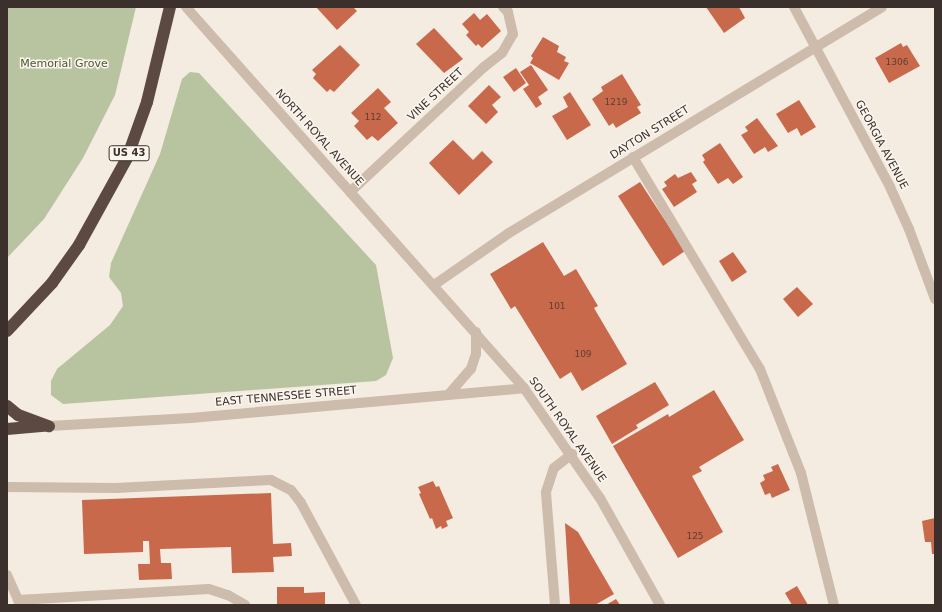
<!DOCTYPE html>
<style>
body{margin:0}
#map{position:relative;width:942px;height:612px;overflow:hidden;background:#f4ebe1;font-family:"DejaVu Sans",sans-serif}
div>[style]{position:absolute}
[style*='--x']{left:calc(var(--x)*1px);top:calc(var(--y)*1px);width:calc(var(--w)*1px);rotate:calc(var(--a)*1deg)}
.green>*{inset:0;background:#b8c4a0}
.building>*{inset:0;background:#c8694b}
.minor>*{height:10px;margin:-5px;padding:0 5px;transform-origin:5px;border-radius:5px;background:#cdbbac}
.highway>*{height:12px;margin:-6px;padding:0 6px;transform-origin:6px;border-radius:6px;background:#5c4a42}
span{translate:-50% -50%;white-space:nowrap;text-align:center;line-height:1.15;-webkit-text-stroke:3px #fbf5ee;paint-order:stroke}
.number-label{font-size:9px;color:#5e3e33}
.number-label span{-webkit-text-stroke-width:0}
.shield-label span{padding:1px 3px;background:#fbf5ee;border:1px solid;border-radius:3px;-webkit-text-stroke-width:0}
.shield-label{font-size:10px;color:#3b302b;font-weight:700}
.park-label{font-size:11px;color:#4a5a2e}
.street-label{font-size:11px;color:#3b302b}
.frame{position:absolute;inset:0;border:8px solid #3b302b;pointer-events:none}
</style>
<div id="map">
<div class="green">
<i style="clip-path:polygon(7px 7px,136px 7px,115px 95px,83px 158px,44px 219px,7px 258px)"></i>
<i style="clip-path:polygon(190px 72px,199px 73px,376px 265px,393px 358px,386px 375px,376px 381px,63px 404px,51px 395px,51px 381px,57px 369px,110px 325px,123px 306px,121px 293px,109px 277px,111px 263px,160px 154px,182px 79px)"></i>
</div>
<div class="building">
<i style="clip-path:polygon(316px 7px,353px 7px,357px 11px,337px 30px)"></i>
<i style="clip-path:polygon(706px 7px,739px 7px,745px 18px,724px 33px)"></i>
<i style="clip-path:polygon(474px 13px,480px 20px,487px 14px,501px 31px,482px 48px,478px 44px,476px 46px,466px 35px,469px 32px,462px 24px)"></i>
<i style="clip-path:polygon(434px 28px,463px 59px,444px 73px,416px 44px)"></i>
<i style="clip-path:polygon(543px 37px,559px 46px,557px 52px,566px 57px,564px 61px,569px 63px,559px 80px,530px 63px,533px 58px,531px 56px)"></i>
<i style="clip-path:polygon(901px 43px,903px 47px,907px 45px,920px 66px,889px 83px,875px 58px)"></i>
<i style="clip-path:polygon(340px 45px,360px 65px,334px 92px,330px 89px,327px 92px,313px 78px,316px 74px,312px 70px)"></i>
<i style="clip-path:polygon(531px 65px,548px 90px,538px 97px,542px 104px,536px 108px,523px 89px,529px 85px,520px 72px)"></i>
<i style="clip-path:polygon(516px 68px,526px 83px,514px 92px,503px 77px)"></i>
<i style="clip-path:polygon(622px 74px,641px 105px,637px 107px,641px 113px,616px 128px,613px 123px,609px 126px,592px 99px,603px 91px,601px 87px)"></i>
<i style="clip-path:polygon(489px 85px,501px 97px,492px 105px,498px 112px,486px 124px,468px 106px)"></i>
<i style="clip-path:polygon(378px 88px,391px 102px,384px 108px,398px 123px,378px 141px,372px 136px,367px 140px,354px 126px,359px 121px,351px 113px)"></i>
<i style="clip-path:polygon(570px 92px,591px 125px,567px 140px,552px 116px,568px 107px,563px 97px)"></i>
<i style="clip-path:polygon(799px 100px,816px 127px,801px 136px,797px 128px,788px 133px,776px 114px)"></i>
<i style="clip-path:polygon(757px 118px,778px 146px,768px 152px,765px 147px,754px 154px,741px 135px,748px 131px,745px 127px)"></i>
<i style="clip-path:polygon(453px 140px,473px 160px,482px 151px,493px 162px,459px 195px,429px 163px)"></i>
<i style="clip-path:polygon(720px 143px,743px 177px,733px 184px,728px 178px,718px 184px,703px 162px,705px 160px,702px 155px)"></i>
<i style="clip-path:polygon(691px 172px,697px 181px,692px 184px,697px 192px,674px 207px,662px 189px,667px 186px,664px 182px,675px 174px,678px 178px)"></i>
<i style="clip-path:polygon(640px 182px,685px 251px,663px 266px,618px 196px)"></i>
<i style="clip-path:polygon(543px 242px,564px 276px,576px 269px,598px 306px,594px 308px,627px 364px,582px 391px,571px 372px,560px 379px,515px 306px,511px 309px,490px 274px)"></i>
<i style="clip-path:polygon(733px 252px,747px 272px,732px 282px,719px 261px)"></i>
<i style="clip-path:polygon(797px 287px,813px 304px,798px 317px,783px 299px)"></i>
<i style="clip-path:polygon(655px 382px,669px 405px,636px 425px,638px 428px,612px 444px,596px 416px)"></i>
<i style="clip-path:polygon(714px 390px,744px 440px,699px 467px,702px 471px,692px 476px,723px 532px,678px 558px,613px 446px,668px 414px,669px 417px)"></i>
<i style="clip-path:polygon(778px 464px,790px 490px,772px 498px,770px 493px,765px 495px,760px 483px,765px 480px,763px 475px,773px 471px,771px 467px)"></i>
<i style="clip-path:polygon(433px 481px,436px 487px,439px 486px,453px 518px,446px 521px,448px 526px,442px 529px,441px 526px,436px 529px,432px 518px,430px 519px,419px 494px,421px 493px,418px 487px)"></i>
<i style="clip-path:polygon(271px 493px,273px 544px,291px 543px,292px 556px,273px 557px,274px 572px,232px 573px,231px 547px,160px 549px,161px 563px,171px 563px,172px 579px,139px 580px,138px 564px,150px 564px,149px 541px,143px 541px,143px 552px,84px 554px,82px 500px)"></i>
<i style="clip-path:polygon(935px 518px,935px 554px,932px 554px,931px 542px,925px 542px,922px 521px)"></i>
<i style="clip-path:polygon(565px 523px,578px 532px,614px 594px,595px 605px,570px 605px)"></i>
<i style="clip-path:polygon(797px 586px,808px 605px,792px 605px,785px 593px)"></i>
<i style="clip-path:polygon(277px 587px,304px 587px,304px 593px,325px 592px,325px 605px,277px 605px)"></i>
<i style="clip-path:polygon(616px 599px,620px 605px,606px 605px)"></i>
</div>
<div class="minor">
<i style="--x:186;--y:7;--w:509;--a:48.42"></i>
<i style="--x:524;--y:388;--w:134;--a:55.4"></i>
<i style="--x:600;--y:498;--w:123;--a:60.7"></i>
<i style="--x:794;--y:7;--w:204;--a:61.9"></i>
<i style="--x:890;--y:187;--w:46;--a:65.7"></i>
<i style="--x:909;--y:229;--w:75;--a:69.6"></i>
<i style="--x:633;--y:157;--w:247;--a:59.1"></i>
<i style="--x:760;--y:369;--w:112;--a:68.5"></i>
<i style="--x:801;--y:473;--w:136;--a:76"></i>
<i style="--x:350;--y:192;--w:183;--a:-43"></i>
<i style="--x:484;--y:67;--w:23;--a:-38"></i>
<i style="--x:502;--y:53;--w:22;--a:-60"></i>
<i style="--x:513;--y:34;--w:23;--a:-103"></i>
<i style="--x:508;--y:12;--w:7;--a:-135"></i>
<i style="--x:434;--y:285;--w:91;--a:-34.7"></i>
<i style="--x:509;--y:233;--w:436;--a:-31.2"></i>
<i style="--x:449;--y:394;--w:33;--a:-49"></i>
<i style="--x:471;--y:369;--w:16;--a:-72"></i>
<i style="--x:476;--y:354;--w:22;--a:-90"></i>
<i style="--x:49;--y:426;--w:142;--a:-3.2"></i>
<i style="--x:191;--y:418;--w:334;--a:-5.1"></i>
<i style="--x:7;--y:487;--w:109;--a:0.5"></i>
<i style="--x:116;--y:488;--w:155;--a:-3"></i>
<i style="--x:271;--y:480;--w:22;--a:27"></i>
<i style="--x:291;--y:490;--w:16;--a:52"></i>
<i style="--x:301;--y:503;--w:116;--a:61.7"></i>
<i style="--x:7;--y:575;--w:32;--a:66"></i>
<i style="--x:18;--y:600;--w:191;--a:-3.3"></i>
<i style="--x:209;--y:589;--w:20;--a:18"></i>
<i style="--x:228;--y:595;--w:20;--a:30"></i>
<i style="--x:555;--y:605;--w:113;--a:-94.6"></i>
<i style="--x:546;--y:492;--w:25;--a:-72"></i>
<i style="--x:554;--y:468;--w:23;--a:-38"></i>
</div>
<div class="highway">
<i style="--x:7;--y:331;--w:66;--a:-46.8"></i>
<i style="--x:52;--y:283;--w:47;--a:-54.6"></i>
<i style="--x:79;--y:245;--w:99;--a:-61.1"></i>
<i style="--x:127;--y:158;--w:59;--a:-70.3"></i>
<i style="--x:147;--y:102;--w:98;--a:-76.4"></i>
<i style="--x:7;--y:406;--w:14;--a:39"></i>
<i style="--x:18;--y:415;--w:33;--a:20"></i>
<i style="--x:7;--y:429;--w:37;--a:-5"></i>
</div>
<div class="number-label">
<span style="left:897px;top:62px">1306</span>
<span style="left:616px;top:102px">1219</span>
<span style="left:373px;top:117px">112</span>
<span style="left:557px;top:306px">101</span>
<span style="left:583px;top:354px">109</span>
<span style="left:695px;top:536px">125</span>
</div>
<div class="shield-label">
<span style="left:129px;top:153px">US 43</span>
</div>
<div class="park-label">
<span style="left:64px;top:64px">Memorial Grove</span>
</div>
<div class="street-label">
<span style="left:436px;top:95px;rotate:-43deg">VINE STREET</span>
<span style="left:650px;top:133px;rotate:-32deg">DAYTON STREET</span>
<span style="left:319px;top:138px;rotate:48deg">NORTH ROYAL AVENUE</span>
<span style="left:881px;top:145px;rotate:62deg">GEORGIA AVENUE</span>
<span style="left:286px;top:397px;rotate:-5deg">EAST TENNESSEE STREET</span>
<span style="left:567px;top:430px;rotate:55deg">SOUTH ROYAL AVENUE</span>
</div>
<div class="frame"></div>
</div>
